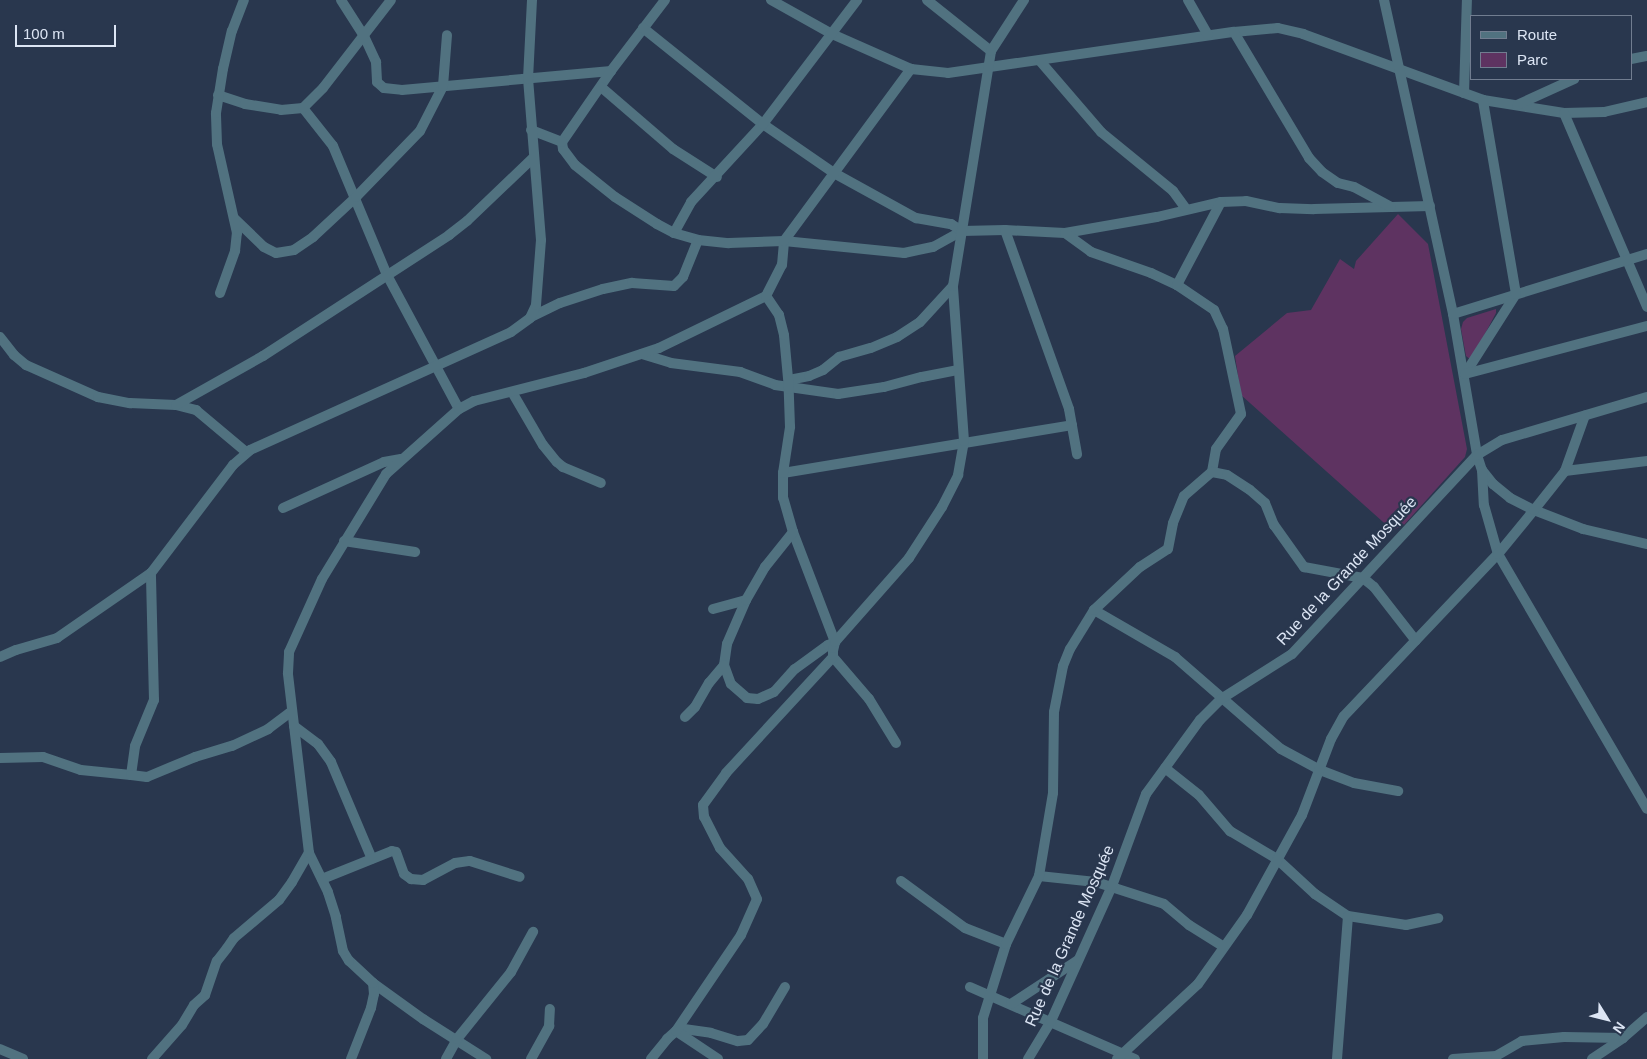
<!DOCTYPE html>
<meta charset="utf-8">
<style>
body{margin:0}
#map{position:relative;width:1647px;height:1059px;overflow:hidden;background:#29374e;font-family:Helvetica,sans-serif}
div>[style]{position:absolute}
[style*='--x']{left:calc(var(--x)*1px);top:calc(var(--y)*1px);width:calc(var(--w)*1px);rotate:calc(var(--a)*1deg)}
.green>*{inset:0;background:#5e3361}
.minor>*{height:10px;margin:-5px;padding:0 5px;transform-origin:5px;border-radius:5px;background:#517280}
span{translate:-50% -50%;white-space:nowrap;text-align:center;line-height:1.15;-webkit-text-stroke:4.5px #29374e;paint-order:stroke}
.street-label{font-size:16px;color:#dce5f4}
.legend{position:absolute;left:1470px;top:15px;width:162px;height:65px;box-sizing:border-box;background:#29374e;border:1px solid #717d90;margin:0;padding:6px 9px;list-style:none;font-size:15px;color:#dce5f4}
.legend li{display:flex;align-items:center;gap:10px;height:25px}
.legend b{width:25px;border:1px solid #717d90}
.north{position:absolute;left:1582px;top:994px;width:50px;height:50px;-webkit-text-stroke:4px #29374e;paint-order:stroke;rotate:126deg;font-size:14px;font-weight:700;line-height:20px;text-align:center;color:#dce5f4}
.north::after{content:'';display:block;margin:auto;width:18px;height:22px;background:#dce5f4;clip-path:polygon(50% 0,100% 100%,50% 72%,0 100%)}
.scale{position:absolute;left:15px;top:25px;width:101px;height:22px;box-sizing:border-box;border:2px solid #dce5f4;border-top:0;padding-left:6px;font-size:15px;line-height:18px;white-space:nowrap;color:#dce5f4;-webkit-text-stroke:4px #29374e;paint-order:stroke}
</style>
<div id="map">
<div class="green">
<i style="clip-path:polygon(1398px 214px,1428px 244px,1467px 449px,1465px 457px,1403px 526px,1392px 530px,1241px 395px,1235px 356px,1287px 313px,1311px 310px,1340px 259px,1354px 269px,1356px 261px)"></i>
<i style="clip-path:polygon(1496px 309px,1496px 313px,1471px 360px,1466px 356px,1461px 329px,1463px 322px,1467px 318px)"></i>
</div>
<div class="minor">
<i style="--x:341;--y:0;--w:43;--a:57.4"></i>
<i style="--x:364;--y:36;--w:29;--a:65"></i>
<i style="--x:376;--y:62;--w:20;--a:87"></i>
<i style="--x:377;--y:82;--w:9;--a:41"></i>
<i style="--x:384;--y:88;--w:18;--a:6"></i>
<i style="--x:402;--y:90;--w:210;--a:-5.2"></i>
<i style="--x:665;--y:0;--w:89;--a:127.3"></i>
<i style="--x:611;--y:71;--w:86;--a:124.6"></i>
<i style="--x:562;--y:142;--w:7;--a:82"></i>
<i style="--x:563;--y:149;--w:20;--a:53"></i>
<i style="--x:575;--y:165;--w:51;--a:38.7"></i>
<i style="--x:615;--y:197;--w:50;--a:32.7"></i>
<i style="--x:657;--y:224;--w:19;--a:28"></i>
<i style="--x:674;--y:233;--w:25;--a:16"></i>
<i style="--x:698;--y:240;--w:31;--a:6"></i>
<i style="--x:729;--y:243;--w:55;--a:-2.1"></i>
<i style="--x:784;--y:241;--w:121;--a:5.7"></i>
<i style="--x:904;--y:253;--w:30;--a:-12"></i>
<i style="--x:933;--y:247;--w:33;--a:-29"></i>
<i style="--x:962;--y:231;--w:43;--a:-1.3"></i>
<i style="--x:1005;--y:230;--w:60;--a:2.9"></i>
<i style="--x:1065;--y:233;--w:93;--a:-9.9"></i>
<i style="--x:1157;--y:217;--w:66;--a:-13.2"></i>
<i style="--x:1221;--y:202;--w:25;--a:-2"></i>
<i style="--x:1246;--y:201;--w:35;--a:12"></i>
<i style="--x:1280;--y:208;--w:34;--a:2"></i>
<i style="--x:1314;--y:209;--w:116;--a:-1.5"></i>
<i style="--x:771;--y:0;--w:70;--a:29.1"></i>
<i style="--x:832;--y:34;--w:86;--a:23.9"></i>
<i style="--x:911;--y:69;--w:37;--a:6"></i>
<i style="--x:948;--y:73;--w:289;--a:-8.2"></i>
<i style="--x:1234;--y:32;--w:44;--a:-5.2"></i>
<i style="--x:1278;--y:28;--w:26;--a:13"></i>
<i style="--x:1303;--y:34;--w:192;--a:20.1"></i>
<i style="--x:1483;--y:100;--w:82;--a:9.1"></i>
<i style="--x:1564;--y:113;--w:40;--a:-1.4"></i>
<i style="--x:1604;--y:112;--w:44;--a:-13.1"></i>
<i style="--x:927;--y:0;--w:82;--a:38.6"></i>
<i style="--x:1188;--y:0;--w:40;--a:60.3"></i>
<i style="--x:1384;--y:0;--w:321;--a:77.6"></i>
<i style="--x:1453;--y:314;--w:143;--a:80.3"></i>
<i style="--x:1477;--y:455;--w:16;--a:72"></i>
<i style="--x:1482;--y:470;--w:18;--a:52"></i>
<i style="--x:1493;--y:484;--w:22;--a:39"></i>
<i style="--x:1510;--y:498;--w:27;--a:27"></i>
<i style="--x:1534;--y:510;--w:53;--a:21.2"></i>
<i style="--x:1583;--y:529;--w:66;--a:13.2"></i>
<i style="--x:643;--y:28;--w:154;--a:38.7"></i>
<i style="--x:763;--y:124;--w:86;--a:34.6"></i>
<i style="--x:834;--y:173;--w:94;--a:28.8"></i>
<i style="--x:916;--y:218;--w:36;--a:10"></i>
<i style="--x:951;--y:224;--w:13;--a:32"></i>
<i style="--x:1234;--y:32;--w:147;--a:59.2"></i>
<i style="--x:1309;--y:158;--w:19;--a:47"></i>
<i style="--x:1322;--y:172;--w:19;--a:35"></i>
<i style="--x:1338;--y:183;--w:16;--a:14"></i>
<i style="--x:1354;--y:187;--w:42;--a:28.4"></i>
<i style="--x:1631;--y:59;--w:16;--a:-11"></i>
<i style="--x:1040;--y:61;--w:94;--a:49.3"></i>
<i style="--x:1101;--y:132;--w:93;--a:39.3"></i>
<i style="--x:1173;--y:191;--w:22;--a:54"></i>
<i style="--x:601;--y:87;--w:95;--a:40.7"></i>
<i style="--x:673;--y:149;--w:52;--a:32.5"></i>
<i style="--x:1464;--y:93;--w:93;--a:-88.2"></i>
<i style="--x:218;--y:95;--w:28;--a:18"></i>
<i style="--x:245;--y:104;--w:36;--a:9"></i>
<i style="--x:281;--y:110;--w:22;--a:-5"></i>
<i style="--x:303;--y:108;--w:48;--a:51.7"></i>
<i style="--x:333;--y:146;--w:140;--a:67.3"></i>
<i style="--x:387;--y:275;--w:152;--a:61.8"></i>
<i style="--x:1517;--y:105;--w:63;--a:-24.5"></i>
<i style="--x:303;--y:108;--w:28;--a:-45"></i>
<i style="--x:323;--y:88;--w:111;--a:-52.3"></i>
<i style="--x:1564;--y:113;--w:211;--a:66.8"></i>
<i style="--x:531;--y:130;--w:33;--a:21"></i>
<i style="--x:235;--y:219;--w:40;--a:44"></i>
<i style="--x:264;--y:247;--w:13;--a:27"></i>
<i style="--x:276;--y:253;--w:18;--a:-9"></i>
<i style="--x:294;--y:250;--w:23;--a:-34"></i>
<i style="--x:313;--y:237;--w:59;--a:-42.9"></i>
<i style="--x:356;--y:197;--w:92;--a:-45.9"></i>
<i style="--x:420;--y:131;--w:51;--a:-62.9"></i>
<i style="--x:443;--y:86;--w:51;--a:-85.5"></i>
<i style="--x:1005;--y:230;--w:190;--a:70.3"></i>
<i style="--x:1069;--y:409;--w:46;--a:79.9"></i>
<i style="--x:674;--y:233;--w:35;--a:-61"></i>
<i style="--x:691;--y:202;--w:106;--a:-47.3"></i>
<i style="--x:763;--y:124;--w:156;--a:-52.8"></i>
<i style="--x:1065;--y:233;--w:32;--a:36"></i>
<i style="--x:1091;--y:252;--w:64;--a:19.3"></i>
<i style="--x:1151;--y:273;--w:29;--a:25"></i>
<i style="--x:1177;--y:285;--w:45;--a:34"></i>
<i style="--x:1214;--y:310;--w:21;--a:65"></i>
<i style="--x:1223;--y:329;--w:87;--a:78"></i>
<i style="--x:1241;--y:414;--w:43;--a:125.5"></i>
<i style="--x:1216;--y:449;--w:23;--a:100"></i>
<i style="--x:1177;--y:285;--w:94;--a:-62.1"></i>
<i style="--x:220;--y:293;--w:45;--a:-70.3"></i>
<i style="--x:235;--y:251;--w:18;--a:-84"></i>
<i style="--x:237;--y:233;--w:91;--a:-102.7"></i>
<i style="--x:217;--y:144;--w:31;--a:-92"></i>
<i style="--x:216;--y:113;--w:45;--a:-81"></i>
<i style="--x:223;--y:69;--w:39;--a:-77"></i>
<i style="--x:232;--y:31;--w:33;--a:-69"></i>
<i style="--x:1453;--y:314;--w:203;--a:-17.2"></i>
<i style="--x:531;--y:317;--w:32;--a:-26"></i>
<i style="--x:560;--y:303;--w:45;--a:-18"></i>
<i style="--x:603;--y:289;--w:30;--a:-12"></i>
<i style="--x:632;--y:283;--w:42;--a:4.1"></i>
<i style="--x:674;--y:286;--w:13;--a:-45"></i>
<i style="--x:683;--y:277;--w:40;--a:-68"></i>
<i style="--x:0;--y:337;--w:23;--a:52"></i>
<i style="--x:14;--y:355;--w:16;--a:40"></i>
<i style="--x:26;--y:365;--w:79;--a:24"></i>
<i style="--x:98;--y:397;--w:33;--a:11"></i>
<i style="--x:130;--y:403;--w:46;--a:2.5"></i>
<i style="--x:176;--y:405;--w:21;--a:14"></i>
<i style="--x:196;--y:410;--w:65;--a:40"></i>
<i style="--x:642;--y:354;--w:30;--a:17"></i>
<i style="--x:671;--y:363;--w:70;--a:7.4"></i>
<i style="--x:740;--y:372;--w:37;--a:20"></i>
<i style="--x:775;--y:385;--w:64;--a:8.1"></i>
<i style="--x:838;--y:394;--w:47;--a:-8.7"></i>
<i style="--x:884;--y:387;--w:39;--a:-15"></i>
<i style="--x:922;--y:377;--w:37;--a:-11"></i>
<i style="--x:1465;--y:374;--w:95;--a:-57.5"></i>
<i style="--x:1516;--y:294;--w:197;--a:-99.7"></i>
<i style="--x:1465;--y:374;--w:188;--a:-14.8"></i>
<i style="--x:789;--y:380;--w:20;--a:-11"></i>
<i style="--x:809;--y:376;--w:15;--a:-23"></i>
<i style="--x:823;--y:370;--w:21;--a:-39"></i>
<i style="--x:839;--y:357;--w:33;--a:-16"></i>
<i style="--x:871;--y:348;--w:28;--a:-23"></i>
<i style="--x:897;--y:337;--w:27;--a:-33"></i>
<i style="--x:920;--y:322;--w:49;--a:-47.5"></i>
<i style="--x:512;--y:392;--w:61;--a:59.7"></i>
<i style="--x:543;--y:445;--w:22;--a:51"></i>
<i style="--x:557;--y:462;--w:8;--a:40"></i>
<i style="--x:563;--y:467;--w:41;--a:22.8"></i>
<i style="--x:176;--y:405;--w:100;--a:-29.4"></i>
<i style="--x:263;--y:356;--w:222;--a:-33"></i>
<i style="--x:449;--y:235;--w:23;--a:-38"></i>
<i style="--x:467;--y:221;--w:91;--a:-43.7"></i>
<i style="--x:1482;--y:470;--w:35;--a:87"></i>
<i style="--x:1484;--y:505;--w:51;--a:74.1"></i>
<i style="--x:1498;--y:554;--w:295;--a:59.7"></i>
<i style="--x:1565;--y:471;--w:83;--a:-7"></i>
<i style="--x:783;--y:473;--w:293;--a:-9.4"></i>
<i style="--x:283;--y:508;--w:111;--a:-24.5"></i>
<i style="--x:384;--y:462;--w:17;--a:-10"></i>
<i style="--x:344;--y:541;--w:72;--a:8.8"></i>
<i style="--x:746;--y:600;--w:48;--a:113.4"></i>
<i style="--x:727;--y:644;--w:21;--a:98"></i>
<i style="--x:724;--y:665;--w:20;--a:70"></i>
<i style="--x:731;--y:684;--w:21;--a:41"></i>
<i style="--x:747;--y:698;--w:11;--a:5"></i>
<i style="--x:758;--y:699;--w:17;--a:-24"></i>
<i style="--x:774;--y:692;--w:31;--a:-48"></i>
<i style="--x:795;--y:669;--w:41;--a:-36"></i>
<i style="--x:828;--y:645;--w:8;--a:-23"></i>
<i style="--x:835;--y:642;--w:118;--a:-110.9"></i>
<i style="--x:793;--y:532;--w:35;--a:-106"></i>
<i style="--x:783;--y:498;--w:25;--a:-90"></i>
<i style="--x:783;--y:473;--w:47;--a:-81.3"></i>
<i style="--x:790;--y:427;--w:38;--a:-92"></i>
<i style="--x:789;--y:389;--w:54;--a:-95.3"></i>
<i style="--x:784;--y:335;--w:21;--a:-104"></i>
<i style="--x:779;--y:315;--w:23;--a:-124"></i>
<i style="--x:713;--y:609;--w:34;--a:-15"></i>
<i style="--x:746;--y:600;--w:38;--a:-60"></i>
<i style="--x:765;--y:567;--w:45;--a:-51.3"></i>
<i style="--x:1094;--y:610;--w:94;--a:30.1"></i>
<i style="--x:1175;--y:657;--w:140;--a:41"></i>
<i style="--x:1281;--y:749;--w:44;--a:28.3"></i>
<i style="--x:1320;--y:770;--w:36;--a:21"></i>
<i style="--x:1354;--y:783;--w:45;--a:10.3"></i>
<i style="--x:0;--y:657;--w:17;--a:-24"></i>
<i style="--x:16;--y:650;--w:43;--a:-16.3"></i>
<i style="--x:57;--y:638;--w:114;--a:-34.7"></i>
<i style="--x:685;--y:717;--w:14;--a:-45"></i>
<i style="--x:695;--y:707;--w:28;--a:-60"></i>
<i style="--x:709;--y:683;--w:23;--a:-50"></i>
<i style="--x:294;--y:726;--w:30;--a:37"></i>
<i style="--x:318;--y:744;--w:22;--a:54"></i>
<i style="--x:331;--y:762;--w:105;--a:67.1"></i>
<i style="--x:896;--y:743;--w:52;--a:-121.5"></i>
<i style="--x:869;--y:699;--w:55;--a:-130.6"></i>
<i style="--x:833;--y:657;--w:6;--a:-90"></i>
<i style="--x:833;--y:651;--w:9;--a:-77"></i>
<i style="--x:835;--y:642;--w:112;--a:-48.6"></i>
<i style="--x:909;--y:558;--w:61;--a:-57.1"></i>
<i style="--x:942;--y:507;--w:36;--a:-63"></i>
<i style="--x:958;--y:475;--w:35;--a:-80"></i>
<i style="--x:964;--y:441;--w:155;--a:-94.1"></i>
<i style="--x:953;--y:286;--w:238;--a:-80.8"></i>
<i style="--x:991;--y:51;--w:61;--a:-57.1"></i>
<i style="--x:0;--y:758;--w:43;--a:-1.3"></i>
<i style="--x:43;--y:757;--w:40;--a:18.9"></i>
<i style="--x:81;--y:770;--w:50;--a:5.7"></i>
<i style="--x:131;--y:775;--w:29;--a:-82"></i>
<i style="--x:135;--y:746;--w:50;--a:-67.6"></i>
<i style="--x:154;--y:700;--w:127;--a:-91.4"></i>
<i style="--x:151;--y:573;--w:136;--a:-52.8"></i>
<i style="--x:233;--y:465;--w:23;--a:-41"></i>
<i style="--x:250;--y:450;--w:286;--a:-24.3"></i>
<i style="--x:511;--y:332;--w:24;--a:-36"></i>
<i style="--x:530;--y:318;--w:14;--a:-65"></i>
<i style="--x:536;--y:305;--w:65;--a:-85.6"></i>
<i style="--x:541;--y:240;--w:162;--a:-94.6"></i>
<i style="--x:528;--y:79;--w:79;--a:-87.1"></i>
<i style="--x:1165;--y:768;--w:43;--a:38.5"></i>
<i style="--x:1199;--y:795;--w:48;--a:49.3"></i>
<i style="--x:1230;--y:831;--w:55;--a:30.8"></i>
<i style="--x:1277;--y:859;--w:52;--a:42.6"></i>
<i style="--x:1315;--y:894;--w:40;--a:34"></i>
<i style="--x:1348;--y:916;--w:59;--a:8.8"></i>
<i style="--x:1406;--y:925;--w:33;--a:-12"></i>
<i style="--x:131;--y:775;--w:16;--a:7"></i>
<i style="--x:147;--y:777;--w:52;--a:-22.6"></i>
<i style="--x:195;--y:757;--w:39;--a:-17"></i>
<i style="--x:232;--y:746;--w:40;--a:-25"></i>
<i style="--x:268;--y:729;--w:30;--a:-37"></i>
<i style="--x:1039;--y:876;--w:57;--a:6"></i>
<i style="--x:1096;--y:882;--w:71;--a:17.9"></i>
<i style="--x:1164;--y:904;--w:33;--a:40"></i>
<i style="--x:1189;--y:925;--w:40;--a:32"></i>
<i style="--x:322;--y:879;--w:75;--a:-21.8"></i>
<i style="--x:392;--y:851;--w:4;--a:14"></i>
<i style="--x:396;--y:852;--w:23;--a:70"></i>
<i style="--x:404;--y:874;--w:9;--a:36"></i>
<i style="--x:411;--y:879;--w:12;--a:5"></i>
<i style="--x:423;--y:880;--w:36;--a:-28"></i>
<i style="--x:455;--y:863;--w:15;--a:-8"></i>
<i style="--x:470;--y:861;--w:52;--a:17.7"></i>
<i style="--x:901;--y:881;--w:79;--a:36.3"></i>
<i style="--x:965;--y:928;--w:44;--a:21.3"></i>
<i style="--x:373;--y:983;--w:62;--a:35.8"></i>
<i style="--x:423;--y:1019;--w:75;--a:32.4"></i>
<i style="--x:970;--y:987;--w:180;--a:23.6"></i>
<i style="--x:1011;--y:1004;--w:80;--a:-33.3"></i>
<i style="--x:0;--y:1049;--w:25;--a:23"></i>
<i style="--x:152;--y:1059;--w:45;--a:-48.6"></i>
<i style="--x:182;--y:1025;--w:23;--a:-59"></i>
<i style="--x:194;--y:1005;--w:15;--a:-42"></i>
<i style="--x:205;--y:995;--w:36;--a:-71"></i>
<i style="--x:217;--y:961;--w:16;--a:-52"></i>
<i style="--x:227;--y:948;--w:12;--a:-55"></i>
<i style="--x:234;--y:938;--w:59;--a:-40.2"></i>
<i style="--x:279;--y:900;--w:22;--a:-54"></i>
<i style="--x:292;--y:882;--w:34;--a:-60"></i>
<i style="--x:351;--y:1059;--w:55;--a:-68.6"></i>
<i style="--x:371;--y:1008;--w:14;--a:-78"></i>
<i style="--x:374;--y:994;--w:11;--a:-95"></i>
<i style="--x:373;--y:983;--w:33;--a:-137"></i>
<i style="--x:349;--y:961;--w:12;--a:-121"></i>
<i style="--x:343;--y:951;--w:35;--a:-102"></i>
<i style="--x:336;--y:917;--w:26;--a:-108"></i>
<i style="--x:328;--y:892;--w:43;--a:-116"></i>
<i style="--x:309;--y:853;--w:181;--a:-96.7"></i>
<i style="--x:288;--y:673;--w:21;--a:-87"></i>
<i style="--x:289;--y:652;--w:80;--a:-65.7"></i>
<i style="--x:322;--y:579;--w:123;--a:-58.6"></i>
<i style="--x:386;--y:474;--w:98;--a:-41.7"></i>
<i style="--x:459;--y:409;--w:17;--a:-28"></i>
<i style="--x:474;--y:401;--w:114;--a:-14.3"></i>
<i style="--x:584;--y:373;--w:79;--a:-18.4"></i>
<i style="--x:659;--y:348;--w:119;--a:-25.9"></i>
<i style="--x:766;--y:296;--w:35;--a:-63"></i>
<i style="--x:782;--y:265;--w:24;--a:-85"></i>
<i style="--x:784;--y:241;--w:214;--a:-53.6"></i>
<i style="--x:446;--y:1059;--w:23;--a:-61"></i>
<i style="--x:457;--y:1039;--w:86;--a:-51.1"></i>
<i style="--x:511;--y:972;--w:46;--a:-61.2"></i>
<i style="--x:531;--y:1059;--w:38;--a:-61"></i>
<i style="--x:549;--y:1026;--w:17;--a:-87"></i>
<i style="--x:651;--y:1059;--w:26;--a:-51"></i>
<i style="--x:667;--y:1039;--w:12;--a:-42"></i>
<i style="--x:676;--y:1031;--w:8;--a:-14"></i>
<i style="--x:684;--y:1029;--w:27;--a:8"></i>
<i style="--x:711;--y:1033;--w:28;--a:17"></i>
<i style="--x:738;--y:1041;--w:10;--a:-6"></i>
<i style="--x:748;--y:1040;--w:22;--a:-47"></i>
<i style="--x:763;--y:1024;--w:43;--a:-59.3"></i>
<i style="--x:718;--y:1059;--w:50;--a:-146.3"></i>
<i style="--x:676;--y:1031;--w:116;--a:-55.9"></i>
<i style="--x:741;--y:935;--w:39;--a:-66"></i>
<i style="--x:757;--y:899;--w:22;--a:-114"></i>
<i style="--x:748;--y:879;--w:42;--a:-132.1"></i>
<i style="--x:720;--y:848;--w:35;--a:-117"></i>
<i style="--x:704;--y:817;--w:12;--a:-95"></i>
<i style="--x:703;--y:805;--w:39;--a:-54"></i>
<i style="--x:726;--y:773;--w:158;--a:-47.3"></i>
<i style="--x:983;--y:1059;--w:41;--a:-90"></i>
<i style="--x:983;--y:1018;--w:77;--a:-72.7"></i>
<i style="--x:1006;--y:944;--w:76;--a:-64.1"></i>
<i style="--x:1039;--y:876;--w:84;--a:-80.4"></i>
<i style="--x:1053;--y:793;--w:81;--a:-89.3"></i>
<i style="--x:1054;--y:712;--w:47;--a:-78.9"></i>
<i style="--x:1063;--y:666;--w:18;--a:-68"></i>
<i style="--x:1070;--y:649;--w:46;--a:-58.4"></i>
<i style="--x:1094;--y:610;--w:63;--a:-43.1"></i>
<i style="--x:1140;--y:567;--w:33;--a:-33"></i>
<i style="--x:1168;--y:549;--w:26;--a:-79"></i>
<i style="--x:1173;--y:523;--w:29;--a:-68"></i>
<i style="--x:1184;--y:496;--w:37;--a:-41"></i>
<i style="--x:1212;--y:472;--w:15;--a:11"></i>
<i style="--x:1227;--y:475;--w:27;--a:33"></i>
<i style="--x:1250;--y:490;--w:20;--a:41"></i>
<i style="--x:1265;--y:503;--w:24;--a:68"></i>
<i style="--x:1274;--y:525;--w:52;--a:54.5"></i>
<i style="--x:1304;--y:567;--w:60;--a:10.6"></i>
<i style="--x:1363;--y:578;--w:14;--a:39"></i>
<i style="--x:1374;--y:587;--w:68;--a:52.1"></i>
<i style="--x:1028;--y:1059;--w:44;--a:-58.8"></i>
<i style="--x:1051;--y:1021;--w:148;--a:-65.7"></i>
<i style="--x:1112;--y:886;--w:98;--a:-69.7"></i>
<i style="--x:1146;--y:794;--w:92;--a:-53.9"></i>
<i style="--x:1200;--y:720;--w:30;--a:-45"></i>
<i style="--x:1221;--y:699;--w:84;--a:-32.4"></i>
<i style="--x:1292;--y:654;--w:272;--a:-47.1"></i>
<i style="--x:1477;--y:455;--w:29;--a:-31"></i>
<i style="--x:1502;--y:440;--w:151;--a:-16.5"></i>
<i style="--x:1117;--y:1059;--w:110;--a:-42.8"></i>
<i style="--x:1198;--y:984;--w:85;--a:-54.6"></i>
<i style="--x:1247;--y:915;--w:114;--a:-61.2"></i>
<i style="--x:1302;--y:815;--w:81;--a:-69.1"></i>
<i style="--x:1331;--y:739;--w:26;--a:-61"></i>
<i style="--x:1344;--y:716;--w:224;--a:-46.5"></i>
<i style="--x:1498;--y:554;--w:57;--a:-50.7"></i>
<i style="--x:1534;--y:510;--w:50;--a:-51.5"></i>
<i style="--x:1565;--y:471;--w:59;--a:-70.3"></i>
<i style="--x:1337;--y:1059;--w:143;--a:-85.6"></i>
<i style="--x:1453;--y:1059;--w:43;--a:-4"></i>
<i style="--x:1496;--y:1056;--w:30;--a:-30"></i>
<i style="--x:1522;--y:1041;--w:42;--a:-5.4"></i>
<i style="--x:1564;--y:1037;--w:59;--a:1"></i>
<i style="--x:1592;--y:1059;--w:37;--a:-34"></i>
<i style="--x:1623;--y:1038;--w:32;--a:-41"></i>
</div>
<div class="street-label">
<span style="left:1347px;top:571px;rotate:-47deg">Rue de la Grande Mosquée</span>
<span style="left:1070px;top:936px;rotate:-66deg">Rue de la Grande Mosquée</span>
</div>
<ul class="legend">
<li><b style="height:6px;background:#517280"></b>Route</li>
<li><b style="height:14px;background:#5e3361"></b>Parc</li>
</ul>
<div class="north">N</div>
<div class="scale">100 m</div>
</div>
